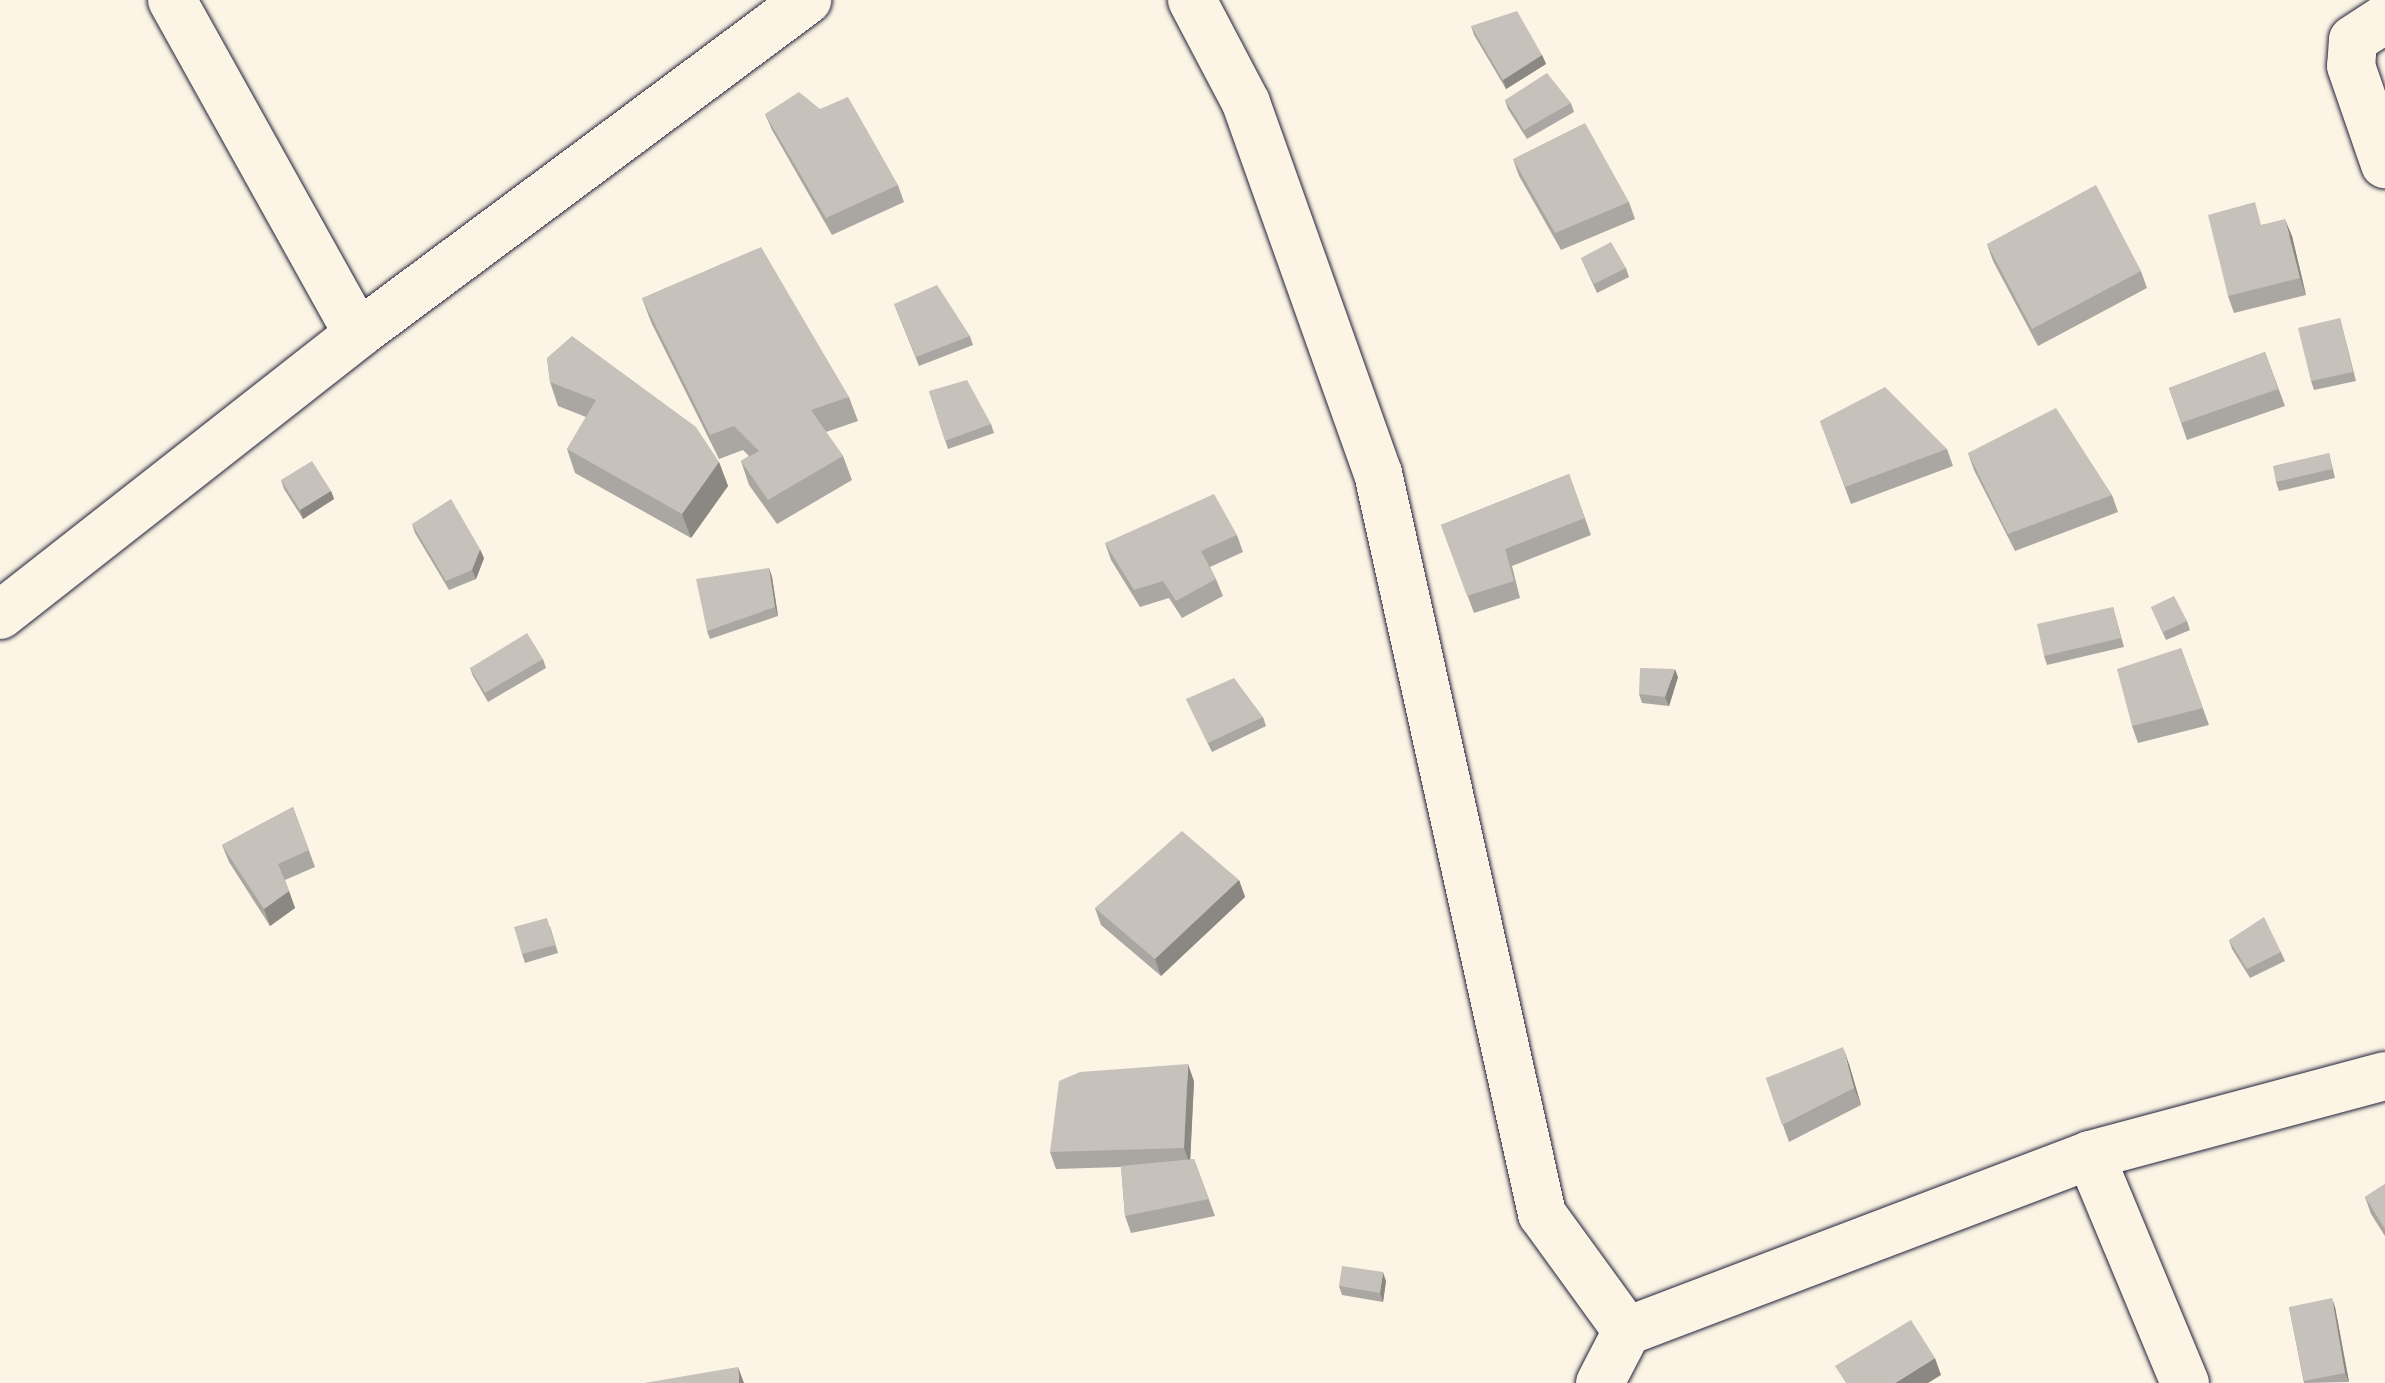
<!DOCTYPE html>
<style>
body{margin:0}
#map{position:relative;width:2385px;height:1383px;overflow:hidden;background:#fcf5e5;font-family:Sriracha,sans-serif}
div>[style]{position:absolute}
[style*='--x']{left:calc(var(--x)*1px);top:calc(var(--y)*1px);width:calc(var(--w)*1px);rotate:calc(var(--a)*1deg)}
.roads{filter:drop-shadow(0 0 2px #22223b) drop-shadow(0 0 2px #22223b)}
.minor>*{height:48px;margin:-24px;padding:0 24px;transform-origin:24px;border-radius:24px;background:#fcf5e5}
.wall>*{inset:0;background:#aaa6a1}
.shaded-wall>*{inset:0;background:#8b8783}
.building>*{inset:0;background:#c6c1bb}
span{translate:-50% -50%;white-space:nowrap;text-align:center;line-height:1.15;-webkit-text-stroke:9px #fcf5e5;paint-order:stroke}
</style>
<div id="map">
<div class="roads">
<div class="minor">
<i style="--x:172;--y:0;--w:382;--a:60.9"></i>
<i style="--x:1192;--y:0;--w:116;--a:62.3"></i>
<i style="--x:1246;--y:103;--w:393;--a:70.4"></i>
<i style="--x:1378;--y:473;--w:759;--a:77.52"></i>
<i style="--x:1542;--y:1214;--w:145;--a:54"></i>
<i style="--x:2385;--y:19;--w:38;--a:147"></i>
<i style="--x:2353;--y:40;--w:26;--a:94"></i>
<i style="--x:2351;--y:66;--w:104;--a:70.9"></i>
<i style="--x:0;--y:615;--w:455;--a:-38.1"></i>
<i style="--x:358;--y:334;--w:560;--a:-36.64"></i>
<i style="--x:2090;--y:1155;--w:247;--a:67.4"></i>
<i style="--x:1600;--y:1383;--w:59;--a:-62.6"></i>
<i style="--x:1627;--y:1331;--w:495;--a:-20.8"></i>
<i style="--x:2090;--y:1155;--w:305;--a:-15"></i>
</div>
</div>
<div class="wall">
<i style="clip-path:polygon(1471px 26px,1542px 55px,1546px 64px,1506px 89px,1474px 35px)"></i>
<i style="clip-path:polygon(1505px 100px,1571px 103px,1574px 112px,1527px 139px,1508px 109px)"></i>
<i style="clip-path:polygon(820px 109px,898px 185px,904px 202px,832px 235px,772px 130px,765px 114px)"></i>
<i style="clip-path:polygon(1513px 159px,1629px 202px,1635px 219px,1561px 250px,1519px 176px)"></i>
<i style="clip-path:polygon(2263px 224px,2292px 236px,2306px 295px,2234px 313px,2228px 296px)"></i>
<i style="clip-path:polygon(1987px 244px,2141px 271px,2147px 288px,2038px 346px,1993px 261px)"></i>
<i style="clip-path:polygon(1581px 258px,1626px 268px,1629px 277px,1597px 293px)"></i>
<i style="clip-path:polygon(642px 298px,849px 397px,858px 421px,826px 432px,843px 456px,852px 480px,777px 524px,749px 485px,741px 461px,749px 456px,743px 450px,719px 459px,651px 322px)"></i>
<i style="clip-path:polygon(894px 304px,970px 336px,973px 345px,919px 366px)"></i>
<i style="clip-path:polygon(2340px 318px,2356px 381px,2314px 390px,2311px 381px)"></i>
<i style="clip-path:polygon(2265px 352px,2285px 406px,2187px 440px,2169px 388px)"></i>
<i style="clip-path:polygon(547px 358px,719px 462px,728px 486px,691px 538px,575px 473px,567px 449px,586px 417px,558px 406px,550px 382px)"></i>
<i style="clip-path:polygon(929px 391px,991px 424px,994px 433px,948px 449px)"></i>
<i style="clip-path:polygon(1820px 421px,1947px 449px,1953px 466px,1851px 504px)"></i>
<i style="clip-path:polygon(1968px 453px,2112px 495px,2118px 512px,2015px 551px,1974px 470px)"></i>
<i style="clip-path:polygon(2329px 453px,2335px 478px,2279px 491px,2276px 482px)"></i>
<i style="clip-path:polygon(1569px 474px,1591px 535px,1512px 566px,1520px 598px,1474px 613px,1441px 525px)"></i>
<i style="clip-path:polygon(281px 480px,331px 491px,334px 499px,303px 519px,284px 489px)"></i>
<i style="clip-path:polygon(412px 524px,484px 558px,476px 579px,449px 590px,415px 533px)"></i>
<i style="clip-path:polygon(1237px 535px,1243px 552px,1210px 567px,1216px 579px,1223px 596px,1182px 618px,1169px 598px,1140px 607px,1111px 560px,1105px 543px)"></i>
<i style="clip-path:polygon(769px 568px,772px 577px,778px 616px,710px 639px,707px 631px)"></i>
<i style="clip-path:polygon(2113px 607px,2124px 647px,2047px 665px,2044px 656px)"></i>
<i style="clip-path:polygon(2151px 607px,2187px 621px,2190px 630px,2166px 640px)"></i>
<i style="clip-path:polygon(2181px 648px,2209px 725px,2138px 743px,2132px 726px)"></i>
<i style="clip-path:polygon(543px 659px,546px 668px,488px 702px,473px 676px,470px 668px)"></i>
<i style="clip-path:polygon(1678px 677px,1669px 706px,1642px 703px,1639px 694px)"></i>
<i style="clip-path:polygon(1186px 699px,1263px 717px,1266px 726px,1212px 752px)"></i>
<i style="clip-path:polygon(293px 807px,315px 867px,285px 880px,295px 908px,270px 926px,229px 862px,222px 845px)"></i>
<i style="clip-path:polygon(1239px 880px,1245px 897px,1161px 976px,1101px 925px,1095px 908px)"></i>
<i style="clip-path:polygon(550px 926px,558px 953px,525px 963px,522px 954px)"></i>
<i style="clip-path:polygon(2229px 940px,2281px 952px,2285px 961px,2250px 978px,2232px 949px)"></i>
<i style="clip-path:polygon(1849px 1064px,1861px 1105px,1789px 1142px,1766px 1078px)"></i>
<i style="clip-path:polygon(1194px 1081px,1190px 1160px,1194px 1159px,1215px 1216px,1131px 1233px,1125px 1216px,1121px 1167px,1056px 1169px,1050px 1152px)"></i>
<i style="clip-path:polygon(2385px 1184px,2385px 1236px,2371px 1214px,2365px 1197px)"></i>
<i style="clip-path:polygon(1386px 1281px,1383px 1302px,1342px 1295px,1339px 1286px)"></i>
<i style="clip-path:polygon(2289px 1307px,2335px 1307px,2349px 1382px,2304px 1383px)"></i>
</div>
<div class="shaded-wall">
<i style="clip-path:polygon(1542px 55px,1546px 64px,1506px 89px,1503px 80px)"></i>
<i style="clip-path:polygon(2285px 219px,2292px 236px,2306px 295px,2300px 278px)"></i>
<i style="clip-path:polygon(719px 462px,728px 486px,691px 538px,682px 514px)"></i>
<i style="clip-path:polygon(331px 491px,334px 499px,303px 519px,300px 510px)"></i>
<i style="clip-path:polygon(480px 549px,484px 558px,476px 579px,472px 570px)"></i>
<i style="clip-path:polygon(769px 568px,772px 577px,778px 616px,775px 607px)"></i>
<i style="clip-path:polygon(1675px 669px,1678px 677px,1669px 706px,1665px 697px)"></i>
<i style="clip-path:polygon(1239px 880px,1245px 897px,1161px 976px,1155px 959px)"></i>
<i style="clip-path:polygon(289px 891px,295px 908px,270px 926px,264px 909px)"></i>
<i style="clip-path:polygon(1843px 1047px,1849px 1064px,1861px 1105px,1854px 1088px)"></i>
<i style="clip-path:polygon(1188px 1064px,1194px 1081px,1190px 1165px,1184px 1148px)"></i>
<i style="clip-path:polygon(1383px 1272px,1386px 1281px,1383px 1302px,1380px 1293px)"></i>
<i style="clip-path:polygon(2332px 1298px,2335px 1307px,2349px 1382px,2345px 1373px)"></i>
<i style="clip-path:polygon(1935px 1358px,1941px 1375px,1928px 1383px,1895px 1383px)"></i>
<i style="clip-path:polygon(738px 1367px,744px 1383px,739px 1383px)"></i>
</div>
<div class="building">
<i style="clip-path:polygon(1517px 11px,1542px 55px,1503px 80px,1471px 26px)"></i>
<i style="clip-path:polygon(1547px 73px,1571px 103px,1524px 130px,1505px 100px)"></i>
<i style="clip-path:polygon(799px 92px,820px 109px,848px 97px,898px 185px,826px 218px,765px 114px)"></i>
<i style="clip-path:polygon(1585px 123px,1629px 202px,1555px 233px,1513px 159px)"></i>
<i style="clip-path:polygon(2096px 185px,2141px 271px,2032px 329px,1987px 244px)"></i>
<i style="clip-path:polygon(2255px 202px,2261px 225px,2285px 219px,2300px 278px,2228px 296px,2208px 215px)"></i>
<i style="clip-path:polygon(1611px 242px,1626px 268px,1594px 284px,1581px 258px)"></i>
<i style="clip-path:polygon(761px 247px,849px 397px,811px 410px,843px 456px,768px 500px,741px 461px,759px 451px,734px 426px,710px 435px,642px 298px)"></i>
<i style="clip-path:polygon(937px 285px,970px 336px,916px 357px,894px 304px)"></i>
<i style="clip-path:polygon(2340px 318px,2353px 372px,2311px 381px,2298px 328px)"></i>
<i style="clip-path:polygon(572px 336px,696px 427px,719px 462px,682px 514px,567px 449px,596px 400px,550px 382px,547px 358px)"></i>
<i style="clip-path:polygon(2265px 352px,2278px 389px,2181px 423px,2169px 388px)"></i>
<i style="clip-path:polygon(967px 380px,991px 424px,945px 441px,929px 391px)"></i>
<i style="clip-path:polygon(1885px 387px,1947px 449px,1845px 487px,1820px 421px)"></i>
<i style="clip-path:polygon(2056px 408px,2112px 495px,2008px 534px,1968px 453px)"></i>
<i style="clip-path:polygon(2329px 453px,2332px 469px,2276px 482px,2273px 466px)"></i>
<i style="clip-path:polygon(312px 461px,331px 491px,300px 510px,281px 480px)"></i>
<i style="clip-path:polygon(1569px 474px,1585px 518px,1505px 549px,1514px 581px,1467px 596px,1441px 525px)"></i>
<i style="clip-path:polygon(1214px 494px,1237px 535px,1201px 551px,1216px 579px,1176px 601px,1163px 581px,1134px 590px,1105px 543px)"></i>
<i style="clip-path:polygon(451px 499px,480px 549px,472px 570px,446px 581px,412px 524px)"></i>
<i style="clip-path:polygon(769px 568px,775px 607px,707px 631px,696px 579px)"></i>
<i style="clip-path:polygon(2174px 596px,2187px 621px,2163px 632px,2151px 607px)"></i>
<i style="clip-path:polygon(2113px 607px,2121px 638px,2044px 656px,2037px 624px)"></i>
<i style="clip-path:polygon(527px 633px,543px 659px,485px 693px,470px 668px)"></i>
<i style="clip-path:polygon(2181px 648px,2203px 708px,2132px 726px,2117px 669px)"></i>
<i style="clip-path:polygon(1640px 668px,1675px 669px,1665px 697px,1639px 694px)"></i>
<i style="clip-path:polygon(1234px 678px,1263px 717px,1208px 743px,1186px 699px)"></i>
<i style="clip-path:polygon(293px 807px,309px 850px,278px 864px,289px 891px,264px 909px,222px 845px)"></i>
<i style="clip-path:polygon(1182px 831px,1239px 880px,1155px 959px,1095px 908px)"></i>
<i style="clip-path:polygon(2264px 917px,2281px 952px,2247px 969px,2229px 940px)"></i>
<i style="clip-path:polygon(547px 918px,555px 945px,522px 954px,514px 927px)"></i>
<i style="clip-path:polygon(1843px 1047px,1854px 1088px,1782px 1125px,1766px 1078px)"></i>
<i style="clip-path:polygon(1188px 1064px,1184px 1148px,1050px 1152px,1059px 1081px,1080px 1072px)"></i>
<i style="clip-path:polygon(1194px 1159px,1209px 1199px,1125px 1216px,1121px 1166px)"></i>
<i style="clip-path:polygon(2385px 1184px,2385px 1229px,2365px 1197px)"></i>
<i style="clip-path:polygon(1342px 1266px,1383px 1272px,1380px 1293px,1339px 1286px)"></i>
<i style="clip-path:polygon(2332px 1298px,2345px 1373px,2304px 1381px,2289px 1307px)"></i>
<i style="clip-path:polygon(1911px 1320px,1935px 1358px,1895px 1383px,1846px 1383px,1835px 1366px)"></i>
<i style="clip-path:polygon(738px 1367px,739px 1383px,644px 1383px)"></i>
</div>
</div>
